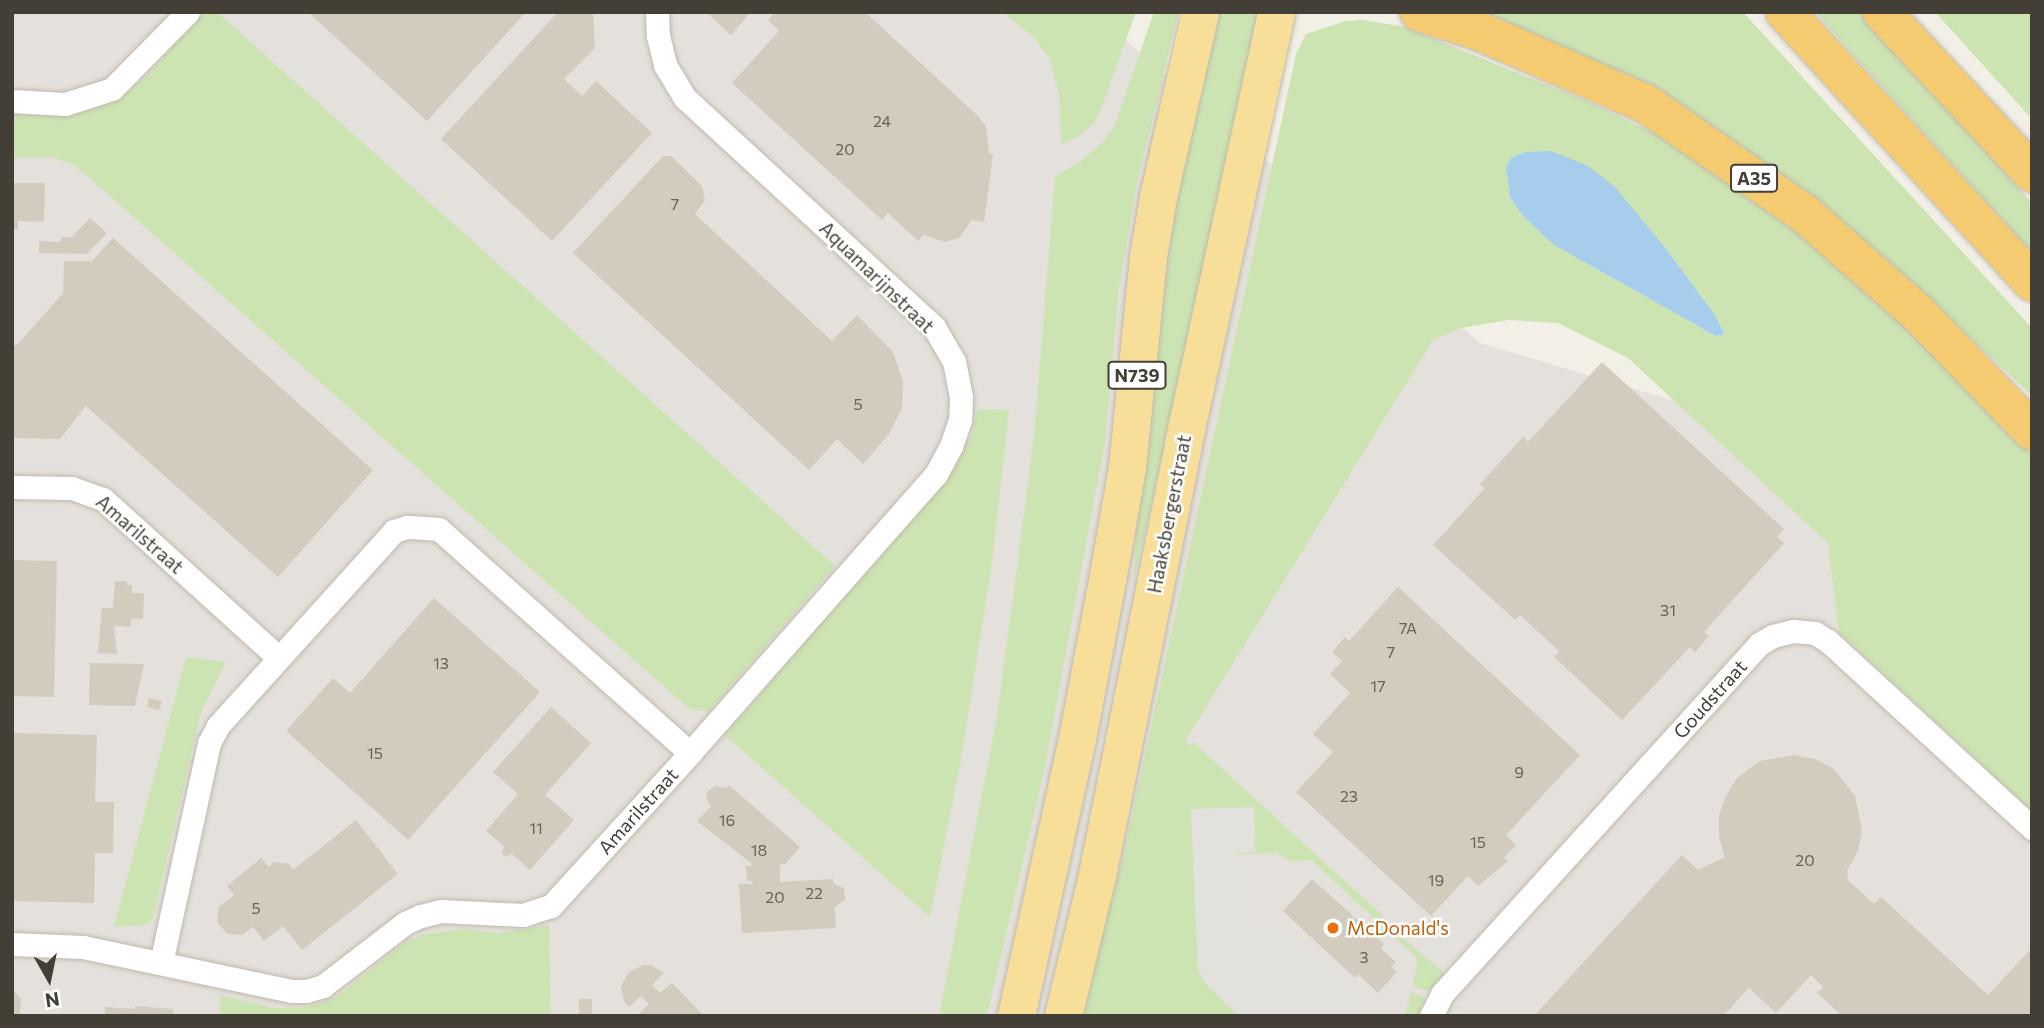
<!DOCTYPE html>
<style>
body{margin:0}
#map{position:relative;width:2044px;height:1028px;overflow:hidden;background:#f2efe6;font-family:Commissioner,sans-serif}
div>[style]{position:absolute}
[style*='--x']{left:calc(var(--x)*1px);top:calc(var(--y)*1px);width:calc(var(--w)*1px);rotate:calc(var(--a)*1deg)}
.industrial>*{inset:0;background:#e4e0db}
.green>*{inset:0;background:#cce4b2}
.parking>*{inset:0;background:#e3e1de}
.water>*{inset:0;background:#a6cdeb}
.building>*{inset:0;background:#d3cbbd}
.roads{filter:drop-shadow(0 0 2px #c0b9ad) drop-shadow(0 0 2px #c0b9ad)}
.minor>*{height:23px;margin:-11.5px;padding:0 11.5px;transform-origin:11.5px;border-radius:11.5px;background:#fff}
.primary>*{height:37px;margin:-18.5px;padding:0 18.5px;transform-origin:18.5px;border-radius:18.5px;background:#f7df9a}
.motorway>*{height:38px;margin:-19px;padding:0 19px;transform-origin:19px;border-radius:19px;background:#f4cb70}
.dots>*{width:19px;height:19px;translate:-50% -50%;box-sizing:border-box;border:4px solid #fff;border-radius:50%}
span{translate:-50% -50%;white-space:nowrap;text-align:center;line-height:1.15;-webkit-text-stroke:5px #fff;paint-order:stroke}
.number-label{font-size:16px;color:#686258}
.number-label span{-webkit-text-stroke-width:0}
.shield-label span{padding:2px 5px;background:#fff;border:2px solid;border-radius:5px;-webkit-text-stroke-width:0}
.shield-label{font-size:18px;color:#443f36;font-weight:700}
.street-label{font-size:19px;color:#443f36}
.food-label{font-size:19px;color:#c56008}
.left{translate:0 -50%;text-align:left}
.frame{position:absolute;inset:0;border:14px solid #443f36;pointer-events:none}
.north{position:absolute;left:14px;top:944px;width:70px;height:70px;-webkit-text-stroke:5px #fff;paint-order:stroke;rotate:171deg;font-size:19px;font-weight:700;line-height:28px;text-align:center;color:#443f36}
.north::after{content:'';display:block;margin:auto;width:24px;height:32px;background:#443f36;clip-path:polygon(50% 0,100% 100%,50% 72%,0 100%)}
</style>
<div id="map">
<div class="industrial">
<i style="clip-path:polygon(12px 12px,1093px 12px,1480px 343px,1930px 477px,2032px 609px,2032px 1016px,12px 1016px)"></i>
</div>
<div class="green">
<i style="clip-path:polygon(203px 12px,217px 12px,835px 566px,709px 711px,693px 710px,685px 705px,84px 173px,74px 165px,51px 157px,12px 158px,12px 114px,69px 116px,126px 94px,146px 77px)"></i>
<i style="clip-path:polygon(1002px 12px,1136px 12px,1103px 104px,1094px 123px,1078px 137px,1061px 144px,1059px 95px,1049px 58px,1034px 37px)"></i>
<i style="clip-path:polygon(1154px 12px,1179px 12px,1138px 178px,1119px 288px,1105px 441px,1045px 767px,987px 1016px,939px 1016px,996px 722px,1013px 598px,1034px 435px,1055px 177px,1081px 161px,1103px 142px,1115px 124px)"></i>
<i style="clip-path:polygon(1218px 12px,1264px 12px,1134px 579px,1136px 526px,1170px 220px)"></i>
<i style="clip-path:polygon(1471px 12px,1743px 12px,2032px 328px,2032px 396px,1898px 270px)"></i>
<i style="clip-path:polygon(1815px 12px,1860px 12px,1896px 50px,2032px 203px,2032px 253px)"></i>
<i style="clip-path:polygon(1935px 12px,2032px 12px,2032px 119px,2021px 107px)"></i>
<i style="clip-path:polygon(evenodd,1363px 20px,1405px 27px,1591px 103px,1661px 136px,1729px 177px,1877px 296px,2032px 446px,2032px 811px,1839px 632px,1828px 543px,1628px 358px,1558px 323px,1509px 320px,1460px 328px,1433px 340px,1185px 741px,1190px 746px,1193px 742px,1383px 916px,1381px 919px,1444px 973px,1430px 991px,1415px 987px,1413px 983px,1417px 967px,1416px 957px,1311px 860px,1290px 861px,1276px 852px,1237px 855px,1192px 809px,1198px 970px,1206px 984px,1239px 1016px,1079px 1016px,1080px 1000px,1123px 858px,1296px 54px,1306px 34px,1346px 21px,1363px 20px,1510px 197px,1667px 250px,1715px 315px,1725px 334px,1716px 336px,1554px 245px,1522px 215px,1510px 197px)"></i>
<i style="clip-path:polygon(978px 409px,1009px 410px,993px 556px,962px 754px,930px 917px,725px 735px,937px 490px,958px 461px,973px 431px)"></i>
<i style="clip-path:polygon(186px 657px,226px 662px,201px 712px,153px 918px,146px 925px,114px 927px)"></i>
<i style="clip-path:polygon(549px 925px,551px 1016px,219px 1016px,220px 995px,273px 1008px,299px 1008px,319px 1004px,339px 995px,405px 942px,421px 935px,463px 929px,499px 933px)"></i>
<i style="clip-path:polygon(1411px 992px,1425px 998px,1418px 1016px,1405px 1016px)"></i>
</div>
<div class="parking">
<i style="clip-path:polygon(1254px 807px,1255px 852px,1237px 853px,1237px 927px,1246px 931px,1266px 929px,1285px 933px,1361px 998px,1366px 1006px,1364px 1016px,1239px 1016px,1206px 984px,1198px 970px,1191px 809px)"></i>
</div>
<div class="water">
<i style="clip-path:polygon(1551px 151px,1588px 166px,1614px 186px,1667px 250px,1715px 315px,1725px 334px,1716px 336px,1554px 245px,1522px 215px,1510px 197px,1506px 167px,1511px 158px,1526px 152px)"></i>
</div>
<div class="building">
<i style="clip-path:polygon(308px 12px,526px 12px,427px 121px)"></i>
<i style="clip-path:polygon(558px 12px,593px 12px,595px 48px,564px 79px,582px 96px,596px 81px,652px 133px,552px 241px,441px 139px)"></i>
<i style="clip-path:polygon(706px 12px,751px 12px,731px 35px)"></i>
<i style="clip-path:polygon(775px 12px,865px 12px,977px 115px,986px 126px,989px 153px,993px 154px,984px 222px,972px 220px,959px 238px,945px 242px,924px 235px,918px 241px,888px 213px,882px 220px,732px 83px,779px 31px,768px 20px)"></i>
<i style="clip-path:polygon(663px 156px,671px 156px,702px 186px,705px 200px,695px 214px,832px 341px,857px 315px,893px 352px,903px 382px,902px 408px,889px 434px,863px 464px,837px 439px,809px 470px,573px 253px)"></i>
<i style="clip-path:polygon(12px 183px,45px 183px,44px 222px,18px 221px,18px 230px,12px 229px)"></i>
<i style="clip-path:polygon(90px 218px,107px 233px,87px 254px,39px 253px,39px 241px,61px 242px,61px 237px,72px 237px)"></i>
<i style="clip-path:polygon(113px 238px,373px 470px,278px 577px,86px 406px,60px 439px,12px 438px,12px 345px,17px 345px,63px 293px,64px 261px,92px 261px)"></i>
<i style="clip-path:polygon(1602px 362px,1784px 529px,1777px 537px,1784px 543px,1704px 632px,1709px 636px,1695px 652px,1690px 647px,1622px 720px,1554px 657px,1559px 651px,1520px 615px,1515px 620px,1433px 545px,1485px 488px,1480px 484px,1523px 437px,1528px 442px)"></i>
<i style="clip-path:polygon(12px 560px,57px 561px,54px 697px,12px 696px)"></i>
<i style="clip-path:polygon(115px 581px,127px 581px,127px 585px,132px 585px,132px 593px,144px 593px,143px 619px,131px 618px,131px 627px,114px 626px,117px 654px,98px 653px,102px 608px,113px 608px)"></i>
<i style="clip-path:polygon(1398px 587px,1580px 755px,1506px 835px,1516px 845px,1504px 858px,1508px 861px,1478px 886px,1468px 876px,1431px 916px,1296px 792px,1333px 752px,1313px 734px,1350px 693px,1330px 674px,1342px 661px,1332px 652px,1345px 637px,1349px 641px)"></i>
<i style="clip-path:polygon(434px 598px,540px 692px,408px 840px,286px 731px,333px 678px,350px 693px)"></i>
<i style="clip-path:polygon(90px 663px,144px 664px,135px 706px,89px 705px)"></i>
<i style="clip-path:polygon(149px 698px,162px 701px,159px 710px,147px 707px)"></i>
<i style="clip-path:polygon(551px 707px,591px 743px,545px 795px,574px 820px,530px 870px,512px 854px,506px 857px,502px 853px,504px 846px,486px 831px,518px 794px,493px 772px)"></i>
<i style="clip-path:polygon(12px 733px,97px 735px,95px 802px,114px 802px,113px 853px,95px 853px,94px 903px,12px 901px)"></i>
<i style="clip-path:polygon(1794px 755px,1815px 759px,1834px 769px,1855px 796px,1862px 831px,1858px 851px,1847px 871px,1848px 880px,1874px 904px,1881px 897px,1988px 995px,2029px 951px,2032px 953px,2032px 1016px,1842px 1016px,1817px 993px,1823px 987px,1811px 975px,1776px 1013px,1749px 988px,1723px 1016px,1534px 1016px,1682px 855px,1698px 870px,1725px 857px,1719px 837px,1719px 815px,1726px 796px,1737px 778px,1760px 761px)"></i>
<i style="clip-path:polygon(729px 785px,800px 847px,785px 864px,780px 865px,780px 882px,833px 879px,834px 884px,844px 888px,845px 900px,835px 907px,836px 928px,742px 933px,739px 884px,753px 884px,752px 881px,747px 881px,746px 866px,752px 866px,751px 863px,697px 821px,711px 806px,706px 798px,708px 791px,715px 786px,726px 788px)"></i>
<i style="clip-path:polygon(356px 820px,398px 874px,302px 950px,283px 926px,264px 941px,253px 927px,242px 935px,227px 934px,217px 922px,219px 907px,234px 895px,227px 886px,261px 858px,269px 867px,274px 862px,289px 864px,293px 870px)"></i>
<i style="clip-path:polygon(1312px 879px,1384px 944px,1381px 949px,1396px 962px,1391px 967px,1397px 972px,1378px 993px,1358px 974px,1355px 978px,1283px 911px)"></i>
<i style="clip-path:polygon(643px 965px,651px 965px,664px 973px,652px 985px,660px 993px,672px 983px,704px 1016px,637px 1016px,649px 1004px,641px 996px,629px 1007px,624px 1001px,621px 986px,629px 972px)"></i>
<i style="clip-path:polygon(12px 990px,21px 998px,20px 1016px,12px 1016px)"></i>
<i style="clip-path:polygon(579px 999px,592px 999px,592px 1016px,579px 1016px)"></i>
<i style="clip-path:polygon(135px 1006px,173px 1009px,173px 1016px,105px 1016px,105px 1007px,135px 1009px)"></i>
</div>
<div class="roads">
<div class="minor">
<i style="--x:657;--y:12;--w:24;--a:88"></i>
<i style="--x:658;--y:36;--w:30;--a:76"></i>
<i style="--x:665;--y:65;--w:39;--a:59"></i>
<i style="--x:685;--y:98;--w:338;--a:42.6"></i>
<i style="--x:934;--y:327;--w:39;--a:60"></i>
<i style="--x:954;--y:361;--w:37;--a:79"></i>
<i style="--x:961;--y:397;--w:23;--a:92"></i>
<i style="--x:960;--y:420;--w:28;--a:109"></i>
<i style="--x:951;--y:446;--w:32;--a:118"></i>
<i style="--x:936;--y:474;--w:372;--a:131.4"></i>
<i style="--x:12;--y:101;--w:53;--a:3.2"></i>
<i style="--x:65;--y:104;--w:49;--a:-17.7"></i>
<i style="--x:112;--y:89;--w:108;--a:-45.4"></i>
<i style="--x:12;--y:487;--w:60;--a:1"></i>
<i style="--x:72;--y:488;--w:33;--a:20"></i>
<i style="--x:103;--y:499;--w:237;--a:42.1"></i>
<i style="--x:12;--y:944;--w:71;--a:2.4"></i>
<i style="--x:83;--y:947;--w:213;--a:11.9"></i>
<i style="--x:291;--y:991;--w:15;--a:0"></i>
<i style="--x:306;--y:991;--w:18;--a:-16"></i>
<i style="--x:323;--y:986;--w:103;--a:-37.5"></i>
<i style="--x:405;--y:923;--w:17;--a:-24"></i>
<i style="--x:421;--y:916;--w:21;--a:-14"></i>
<i style="--x:441;--y:911;--w:82;--a:2.8"></i>
<i style="--x:523;--y:915;--w:29;--a:-18"></i>
<i style="--x:551;--y:906;--w:207;--a:-47.7"></i>
<i style="--x:690;--y:753;--w:336;--a:-138.3"></i>
<i style="--x:439;--y:529;--w:32;--a:-176"></i>
<i style="--x:407;--y:527;--w:14;--a:163"></i>
<i style="--x:394;--y:531;--w:263;--a:132.1"></i>
<i style="--x:218;--y:726;--w:19;--a:118"></i>
<i style="--x:209;--y:743;--w:225;--a:102.3"></i>
<i style="--x:1431;--y:1016;--w:25;--a:-63"></i>
<i style="--x:1442;--y:994;--w:472;--a:-47.8"></i>
<i style="--x:1759;--y:644;--w:16;--a:-30"></i>
<i style="--x:1773;--y:636;--w:21;--a:-14"></i>
<i style="--x:1793;--y:631;--w:22;--a:5"></i>
<i style="--x:1815;--y:633;--w:15;--a:32"></i>
<i style="--x:1828;--y:641;--w:277;--a:42.5"></i>
</div>
<div class="primary">
<i style="--x:1016;--y:1016;--w:284;--a:-77.6"></i>
<i style="--x:1077;--y:739;--w:178;--a:-79.3"></i>
<i style="--x:1110;--y:564;--w:97;--a:-80"></i>
<i style="--x:1127;--y:468;--w:212;--a:-84.3"></i>
<i style="--x:1148;--y:257;--w:61;--a:-80.5"></i>
<i style="--x:1158;--y:197;--w:190;--a:-77.2"></i>
<i style="--x:1063;--y:1016;--w:145;--a:-76.4"></i>
<i style="--x:1097;--y:875;--w:440;--a:-78.7"></i>
<i style="--x:1183;--y:443;--w:441;--a:-77.8"></i>
</div>
<div class="motorway">
<i style="--x:1419;--y:12;--w:63;--a:17.6"></i>
<i style="--x:1479;--y:31;--w:184;--a:23.6"></i>
<i style="--x:1648;--y:105;--w:191;--a:34.8"></i>
<i style="--x:1805;--y:214;--w:152;--a:41.3"></i>
<i style="--x:1919;--y:314;--w:163;--a:46"></i>
<i style="--x:1785;--y:12;--w:366;--a:47.5"></i>
<i style="--x:1882;--y:12;--w:220;--a:47"></i>
</div>
</div>
<div class="dots">
<i style="left:1333px;top:928px;background:#e8710a"></i>
</div>
<div class="number-label">
<span style="left:882px;top:121px">24</span>
<span style="left:845px;top:149px">20</span>
<span style="left:675px;top:204px">7</span>
<span style="left:858px;top:404px">5</span>
<span style="left:1668px;top:610px">31</span>
<span style="left:1408px;top:628px">7A</span>
<span style="left:1391px;top:652px">7</span>
<span style="left:441px;top:663px">13</span>
<span style="left:1378px;top:686px">17</span>
<span style="left:375px;top:753px">15</span>
<span style="left:1519px;top:772px">9</span>
<span style="left:1349px;top:796px">23</span>
<span style="left:727px;top:820px">16</span>
<span style="left:536px;top:828px">11</span>
<span style="left:1478px;top:842px">15</span>
<span style="left:759px;top:850px">18</span>
<span style="left:1805px;top:860px">20</span>
<span style="left:1436px;top:880px">19</span>
<span style="left:814px;top:893px">22</span>
<span style="left:775px;top:897px">20</span>
<span style="left:256px;top:908px">5</span>
<span style="left:1364px;top:957px">3</span>
</div>
<div class="shield-label">
<span style="left:1754px;top:178px">A35</span>
<span style="left:1137px;top:375px">N739</span>
</div>
<div class="street-label">
<span style="left:877px;top:277px;rotate:44deg">Aquamarijnstraat</span>
<span style="left:1169px;top:514px;rotate:-79deg">Haaksbergerstraat</span>
<span style="left:140px;top:534px;rotate:41deg">Amarilstraat</span>
<span style="left:1710px;top:699px;rotate:-48deg">Goudstraat</span>
<span style="left:638px;top:811px;rotate:-48deg">Amarilstraat</span>
</div>
<div class="food-label">
<span class="left" style="left:1347px;top:928px">McDonald's</span>
</div>
<div class="frame"></div>
<div class="north">N</div>
</div>
